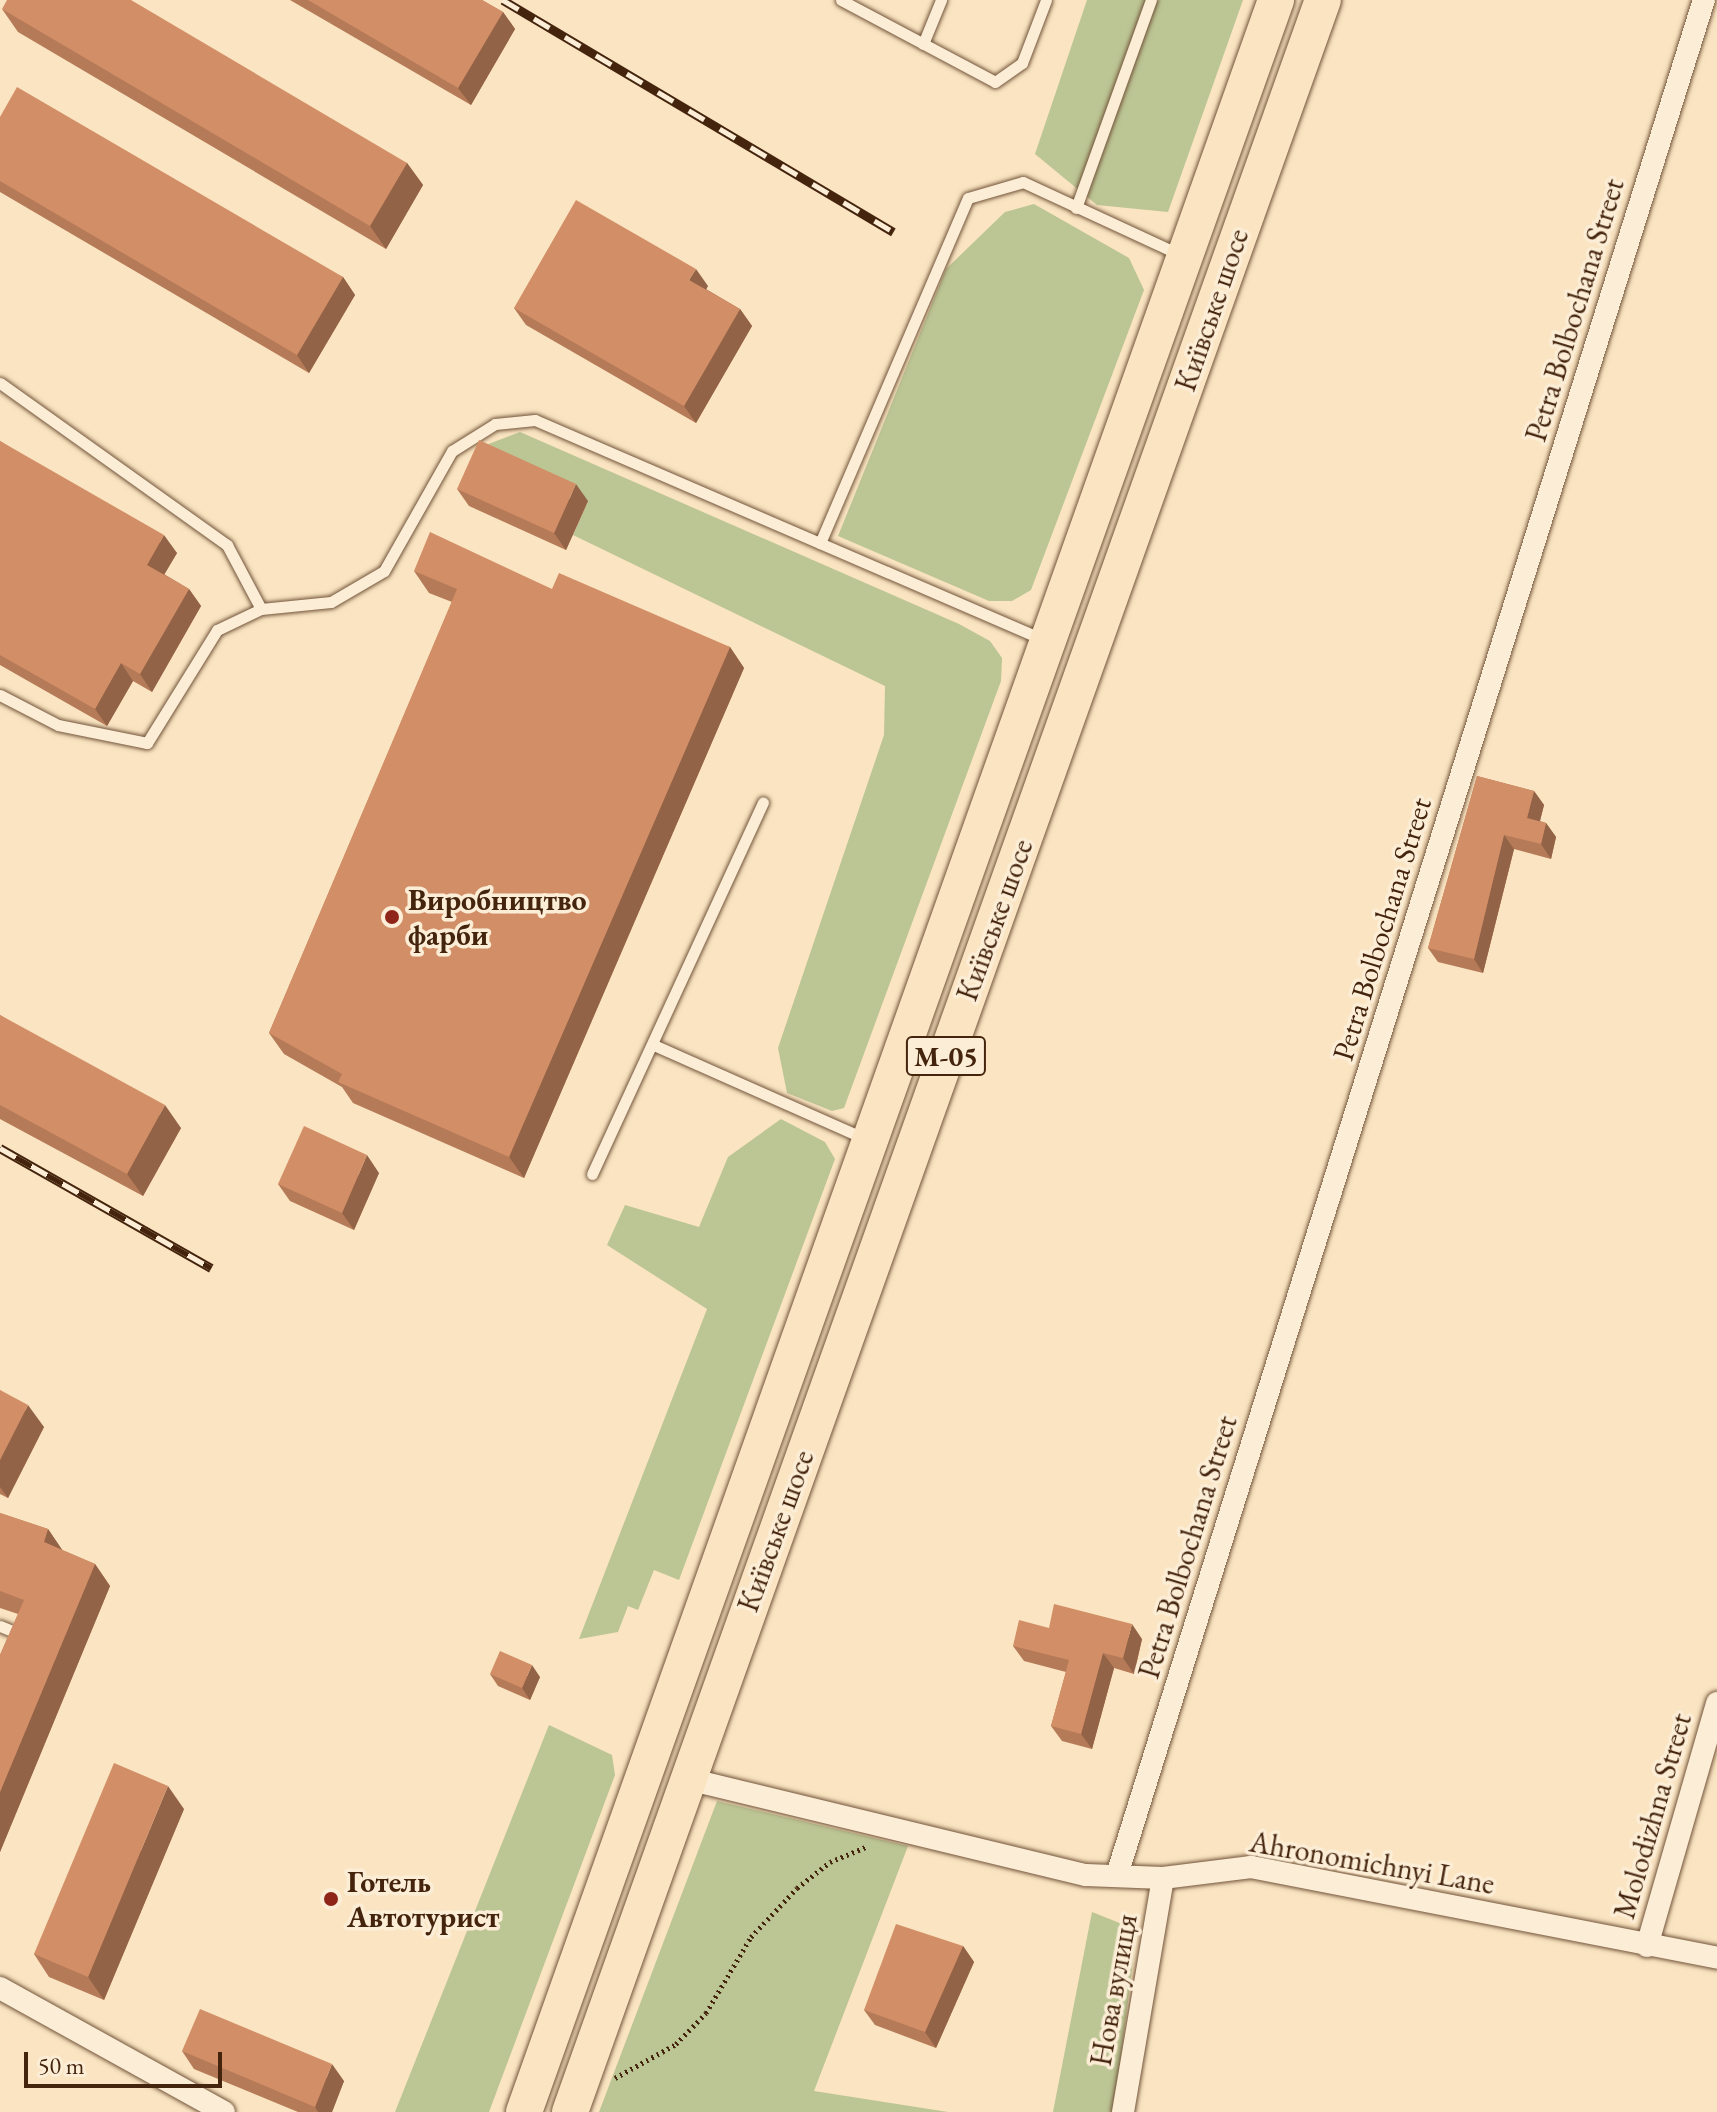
<!DOCTYPE html>
<meta charset="utf-8">
<style>
body{margin:0}
#map{position:relative;width:1717px;height:2112px;overflow:hidden;background:#fae4c1;font-family:"EB Garamond",serif}
div>[style]{position:absolute}
[style*='--x']{left:calc(var(--x)*1px);top:calc(var(--y)*1px);width:calc(var(--w)*1px);rotate:calc(var(--a)*1deg)}
.green>*{inset:0;background:#bcc594}
.path>*{height:5px;margin-top:-2.5px;transform-origin:0;background:repeating-linear-gradient(90deg,#44240d 0 2px,transparent 0 6px)}
.roads{filter:drop-shadow(0 0 2px #72543a) drop-shadow(0 0 2px #72543a)}
.lane>*{height:11px;margin:-5.5px;padding:0 5.5px;transform-origin:5.5px;border-radius:5.5px;background:#fcedd7}
.street>*{height:22px;margin:-11px;padding:0 11px;transform-origin:11px;border-radius:11px;background:#fcedd7}
.primary>*{height:36px;margin:-18px;padding:0 18px;transform-origin:18px;border-radius:18px;background:#fae4c1}
.rail>*{height:9px;margin-top:-4.5px;transform-origin:0;background:repeating-linear-gradient(90deg,#fcedd7 0 18px,#44240d 0 36px);box-sizing:border-box;border-block:2px solid #44240d}
.wall>*{inset:0;background:#b57a58}
.shaded-wall>*{inset:0;background:#936347}
.building>*{inset:0;background:#d28e66}
.dots>*{width:22px;height:22px;translate:-50% -50%;box-sizing:border-box;border:4px solid #fcedd7;border-radius:50%}
span{translate:-50% -50%;white-space:nowrap;text-align:center;line-height:1.15;-webkit-text-stroke:7px #fcedd7;paint-order:stroke}
.shield-label span{padding:2px 6px;background:#fcedd7;border:2px solid;border-radius:6px;-webkit-text-stroke-width:0}
.shield-label{font-size:28px;color:#44240d;font-weight:700}
.street-label{font-size:30px;color:#44240d}
.poi-label{font-size:30px;color:#44240d;font-weight:700}
.left{translate:0 -50%;text-align:left}
.scale{position:absolute;left:24px;top:2052px;width:198px;height:36px;box-sizing:border-box;border:4px solid #44240d;border-top:0;padding-left:10px;font-size:24px;line-height:28px;white-space:nowrap;color:#44240d;-webkit-text-stroke:6px #fcedd7;paint-order:stroke}
</style>
<div id="map">
<div class="green">
<i style="clip-path:polygon(1087px 0,1243px 0,1168px 212px,1097px 205px,1035px 154px)"></i>
<i style="clip-path:polygon(1034px 204px,1129px 258px,1144px 290px,1031px 590px,1012px 601px,989px 601px,838px 536px,946px 269px,1005px 212px)"></i>
<i style="clip-path:polygon(520px 432px,959px 624px,990px 641px,1002px 658px,1001px 681px,844px 1108px,832px 1111px,787px 1093px,778px 1048px,884px 735px,885px 686px,573px 535px,588px 501px,486px 445px)"></i>
<i style="clip-path:polygon(781px 1119px,825px 1142px,835px 1159px,679px 1580px,654px 1570px,638px 1610px,628px 1606px,618px 1632px,579px 1639px,707px 1309px,607px 1245px,625px 1205px,699px 1227px,728px 1157px)"></i>
<i style="clip-path:polygon(549px 1725px,612px 1755px,615px 1775px,489px 2112px,395px 2112px)"></i>
<i style="clip-path:polygon(717px 1801px,908px 1846px,814px 2091px,948px 2112px,599px 2112px)"></i>
<i style="clip-path:polygon(1092px 1912px,1137px 1930px,1114px 2112px,1053px 2112px)"></i>
</div>
<div class="path">
<i style="--x:615;--y:2078;--w:70;--a:-29.1"></i>
<i style="--x:676;--y:2044;--w:43;--a:-45.9"></i>
<i style="--x:706;--y:2013;--w:88;--a:-59.4"></i>
<i style="--x:751;--y:1937;--w:67;--a:-46.8"></i>
<i style="--x:797;--y:1888;--w:42;--a:-38.2"></i>
<i style="--x:830;--y:1862;--w:41;--a:-22.8"></i>
</div>
<div class="roads">
<div class="lane">
<i style="--x:841;--y:0;--w:174;--a:28"></i>
<i style="--x:995;--y:82;--w:33;--a:-35"></i>
<i style="--x:1022;--y:63;--w:67;--a:-69.1"></i>
<i style="--x:923;--y:44;--w:48;--a:-67.8"></i>
<i style="--x:1076;--y:208;--w:221;--a:-70.2"></i>
<i style="--x:0;--y:383;--w:279;--a:35.5"></i>
<i style="--x:227;--y:545;--w:72;--a:62"></i>
<i style="--x:820;--y:543;--w:375;--a:-66.8"></i>
<i style="--x:968;--y:198;--w:57;--a:-16.2"></i>
<i style="--x:1023;--y:182;--w:172;--a:24.8"></i>
<i style="--x:0;--y:695;--w:65;--a:27.3"></i>
<i style="--x:58;--y:725;--w:91;--a:11.4"></i>
<i style="--x:147;--y:743;--w:133;--a:-58.2"></i>
<i style="--x:217;--y:630;--w:49;--a:-25.5"></i>
<i style="--x:261;--y:609;--w:70;--a:-5.7"></i>
<i style="--x:331;--y:602;--w:61;--a:-30.3"></i>
<i style="--x:384;--y:571;--w:138;--a:-60.5"></i>
<i style="--x:452;--y:451;--w:51;--a:-32.1"></i>
<i style="--x:495;--y:424;--w:40;--a:-5.7"></i>
<i style="--x:535;--y:420;--w:552;--a:23.36"></i>
<i style="--x:656;--y:1046;--w:227;--a:23.9"></i>
<i style="--x:592;--y:1174;--w:409;--a:-65.3"></i>
<i style="--x:0;--y:1626;--w:18;--a:22"></i>
</div>
<div class="street">
<i style="--x:688;--y:1779;--w:409;--a:13.6"></i>
<i style="--x:1086;--y:1875;--w:77;--a:2.2"></i>
<i style="--x:1163;--y:1878;--w:89;--a:-7.1"></i>
<i style="--x:1251;--y:1867;--w:475;--a:11"></i>
<i style="--x:1117;--y:1875;--w:1965;--a:-72.62"></i>
<i style="--x:1647;--y:1946;--w:253;--a:-73.9"></i>
<i style="--x:0;--y:1988;--w:256;--a:29"></i>
<i style="--x:1123;--y:2112;--w:237;--a:-80.3"></i>
</div>
<div class="primary">
<i style="--x:524;--y:2112;--w:2242;--a:-70.4"></i>
<i style="--x:570;--y:2112;--w:2242;--a:-70.38"></i>
</div>
</div>
<div class="rail">
<i style="--x:503;--y:0;--w:454;--a:30.7"></i>
<i style="--x:0;--y:1148;--w:243;--a:29.6"></i>
</div>
<div class="wall">
<i style="clip-path:polygon(290px 0,482px 0,503px 12px,515px 29px,471px 105px)"></i>
<i style="clip-path:polygon(2px 9px,407px 163px,423px 185px,386px 249px,18px 32px)"></i>
<i style="clip-path:polygon(0 117px,343px 277px,355px 295px,309px 373px,0 192px)"></i>
<i style="clip-path:polygon(708px 286px,706px 289px,740px 309px,752px 326px,696px 423px,526px 325px,514px 308px)"></i>
<i style="clip-path:polygon(0 441px,177px 553px,164px 574px,189px 589px,201px 606px,152px 692px,133px 681px,107px 726px,0 665px)"></i>
<i style="clip-path:polygon(457px 489px,588px 501px,566px 550px,469px 506px)"></i>
<i style="clip-path:polygon(414px 571px,552px 589px,730px 647px,744px 668px,524px 1178px,353px 1103px,342px 1087px,284px 1054px,269px 1033px,452px 602px,429px 593px)"></i>
<i style="clip-path:polygon(1477px 776px,1534px 791px,1544px 805px,1540px 821px,1546px 823px,1556px 837px,1551px 859px,1514px 849px,1483px 973px,1438px 962px,1428px 948px)"></i>
<i style="clip-path:polygon(0 1015px,181px 1128px,143px 1196px,0 1119px)"></i>
<i style="clip-path:polygon(379px 1173px,354px 1230px,290px 1201px,278px 1184px)"></i>
<i style="clip-path:polygon(0 1390px,44px 1427px,8px 1498px,0 1494px)"></i>
<i style="clip-path:polygon(0 1513px,48px 1529px,62px 1550px,95px 1564px,110px 1586px,0 1852px,0 1655px,18px 1614px,0 1608px)"></i>
<i style="clip-path:polygon(1049px 1628px,1142px 1639px,1134px 1674px,1114px 1668px,1092px 1749px,1062px 1741px,1051px 1726px,1066px 1672px,1024px 1661px,1013px 1646px)"></i>
<i style="clip-path:polygon(490px 1674px,540px 1677px,530px 1700px,498px 1686px)"></i>
<i style="clip-path:polygon(184px 1809px,104px 2000px,49px 1977px,34px 1954px)"></i>
<i style="clip-path:polygon(963px 1946px,974px 1962px,936px 2048px,875px 2025px,864px 2010px)"></i>
<i style="clip-path:polygon(182px 2051px,344px 2081px,332px 2112px,298px 2112px,194px 2069px)"></i>
</div>
<div class="shaded-wall">
<i style="clip-path:polygon(503px 12px,515px 29px,471px 105px,458px 88px)"></i>
<i style="clip-path:polygon(407px 163px,423px 185px,386px 249px,370px 226px)"></i>
<i style="clip-path:polygon(696px 269px,708px 286px,702px 297px,689px 280px)"></i>
<i style="clip-path:polygon(343px 277px,355px 295px,309px 373px,297px 355px)"></i>
<i style="clip-path:polygon(740px 309px,752px 326px,696px 423px,684px 406px)"></i>
<i style="clip-path:polygon(576px 484px,588px 501px,566px 550px,554px 533px)"></i>
<i style="clip-path:polygon(164px 535px,177px 553px,160px 582px,147px 565px)"></i>
<i style="clip-path:polygon(189px 589px,201px 606px,152px 692px,140px 674px)"></i>
<i style="clip-path:polygon(730px 647px,744px 668px,524px 1178px,509px 1157px)"></i>
<i style="clip-path:polygon(121px 663px,133px 681px,107px 726px,95px 709px)"></i>
<i style="clip-path:polygon(1534px 791px,1544px 805px,1537px 832px,1527px 818px)"></i>
<i style="clip-path:polygon(1546px 823px,1556px 837px,1551px 859px,1541px 844px)"></i>
<i style="clip-path:polygon(1504px 835px,1514px 849px,1483px 973px,1474px 959px)"></i>
<i style="clip-path:polygon(165px 1105px,181px 1128px,143px 1196px,127px 1174px)"></i>
<i style="clip-path:polygon(367px 1155px,379px 1173px,354px 1230px,342px 1213px)"></i>
<i style="clip-path:polygon(28px 1405px,44px 1427px,8px 1498px,0 1487px,0 1460px)"></i>
<i style="clip-path:polygon(48px 1529px,63px 1551px,44px 1542px)"></i>
<i style="clip-path:polygon(95px 1564px,110px 1586px,0 1852px,0 1792px)"></i>
<i style="clip-path:polygon(1132px 1624px,1142px 1639px,1134px 1674px,1123px 1658px)"></i>
<i style="clip-path:polygon(1103px 1653px,1114px 1668px,1092px 1749px,1081px 1734px)"></i>
<i style="clip-path:polygon(532px 1665px,540px 1677px,530px 1700px,522px 1688px)"></i>
<i style="clip-path:polygon(168px 1786px,184px 1809px,104px 2000px,88px 1977px)"></i>
<i style="clip-path:polygon(963px 1946px,974px 1962px,936px 2048px,925px 2032px)"></i>
<i style="clip-path:polygon(332px 2064px,344px 2081px,332px 2112px,318px 2112px,315px 2107px)"></i>
</div>
<div class="building">
<i style="clip-path:polygon(7px 0,131px 0,407px 163px,370px 226px,2px 9px)"></i>
<i style="clip-path:polygon(308px 0,482px 0,503px 12px,458px 88px)"></i>
<i style="clip-path:polygon(17px 87px,343px 277px,297px 355px,0 181px,0 117px)"></i>
<i style="clip-path:polygon(576px 200px,696px 269px,689px 280px,740px 309px,684px 406px,514px 308px)"></i>
<i style="clip-path:polygon(479px 440px,576px 484px,554px 533px,457px 489px)"></i>
<i style="clip-path:polygon(0 441px,164px 535px,147px 565px,189px 589px,140px 674px,121px 663px,95px 709px,0 655px)"></i>
<i style="clip-path:polygon(430px 532px,552px 589px,559px 573px,730px 647px,509px 1157px,338px 1082px,342px 1074px,269px 1033px,457px 589px,414px 571px)"></i>
<i style="clip-path:polygon(1477px 776px,1534px 791px,1527px 818px,1546px 823px,1541px 844px,1504px 835px,1474px 959px,1428px 948px)"></i>
<i style="clip-path:polygon(0 1015px,165px 1105px,127px 1174px,0 1105px)"></i>
<i style="clip-path:polygon(304px 1126px,367px 1155px,342px 1213px,278px 1184px)"></i>
<i style="clip-path:polygon(0 1390px,28px 1405px,0 1460px)"></i>
<i style="clip-path:polygon(0 1513px,48px 1529px,44px 1542px,95px 1564px,0 1792px,0 1655px,24px 1600px,0 1591px)"></i>
<i style="clip-path:polygon(1054px 1604px,1132px 1624px,1123px 1658px,1103px 1653px,1081px 1734px,1051px 1726px,1069px 1660px,1013px 1646px,1019px 1620px,1049px 1628px)"></i>
<i style="clip-path:polygon(500px 1651px,532px 1665px,522px 1688px,490px 1674px)"></i>
<i style="clip-path:polygon(114px 1763px,168px 1786px,88px 1977px,34px 1954px)"></i>
<i style="clip-path:polygon(896px 1924px,963px 1946px,925px 2032px,864px 2010px)"></i>
<i style="clip-path:polygon(200px 2009px,332px 2064px,315px 2107px,182px 2051px)"></i>
</div>
<div class="dots">
<i style="left:392px;top:917px;background:#8f2418"></i>
<i style="left:331px;top:1899px;background:#8f2418"></i>
</div>
<div class="shield-label">
<span style="left:946px;top:1056px">М-05</span>
</div>
<div class="street-label">
<span style="left:1212px;top:310px;rotate:-71deg">Київське шосе</span>
<span style="left:1575px;top:310px;rotate:-73deg">Petra Bolbochana Street</span>
<span style="left:995px;top:920px;rotate:-70deg">Київське шосе</span>
<span style="left:1382px;top:929px;rotate:-73deg">Petra Bolbochana Street</span>
<span style="left:776px;top:1531px;rotate:-70deg">Київське шосе</span>
<span style="left:1188px;top:1547px;rotate:-73deg">Petra Bolbochana Street</span>
<span style="left:1653px;top:1816px;rotate:-74deg">Molodizhna Street</span>
<span style="left:1372px;top:1863px;rotate:10deg">Ahronomichnyi Lane</span>
<span style="left:1114px;top:1990px;rotate:-80deg">Нова вулиця</span>
</div>
<div class="poi-label">
<span class="left" style="left:408px;top:917px">Виробництво<br>фарби</span>
<span class="left" style="left:347px;top:1899px">Готель<br>Автотурист</span>
</div>
<div class="scale">50 m</div>
</div>
